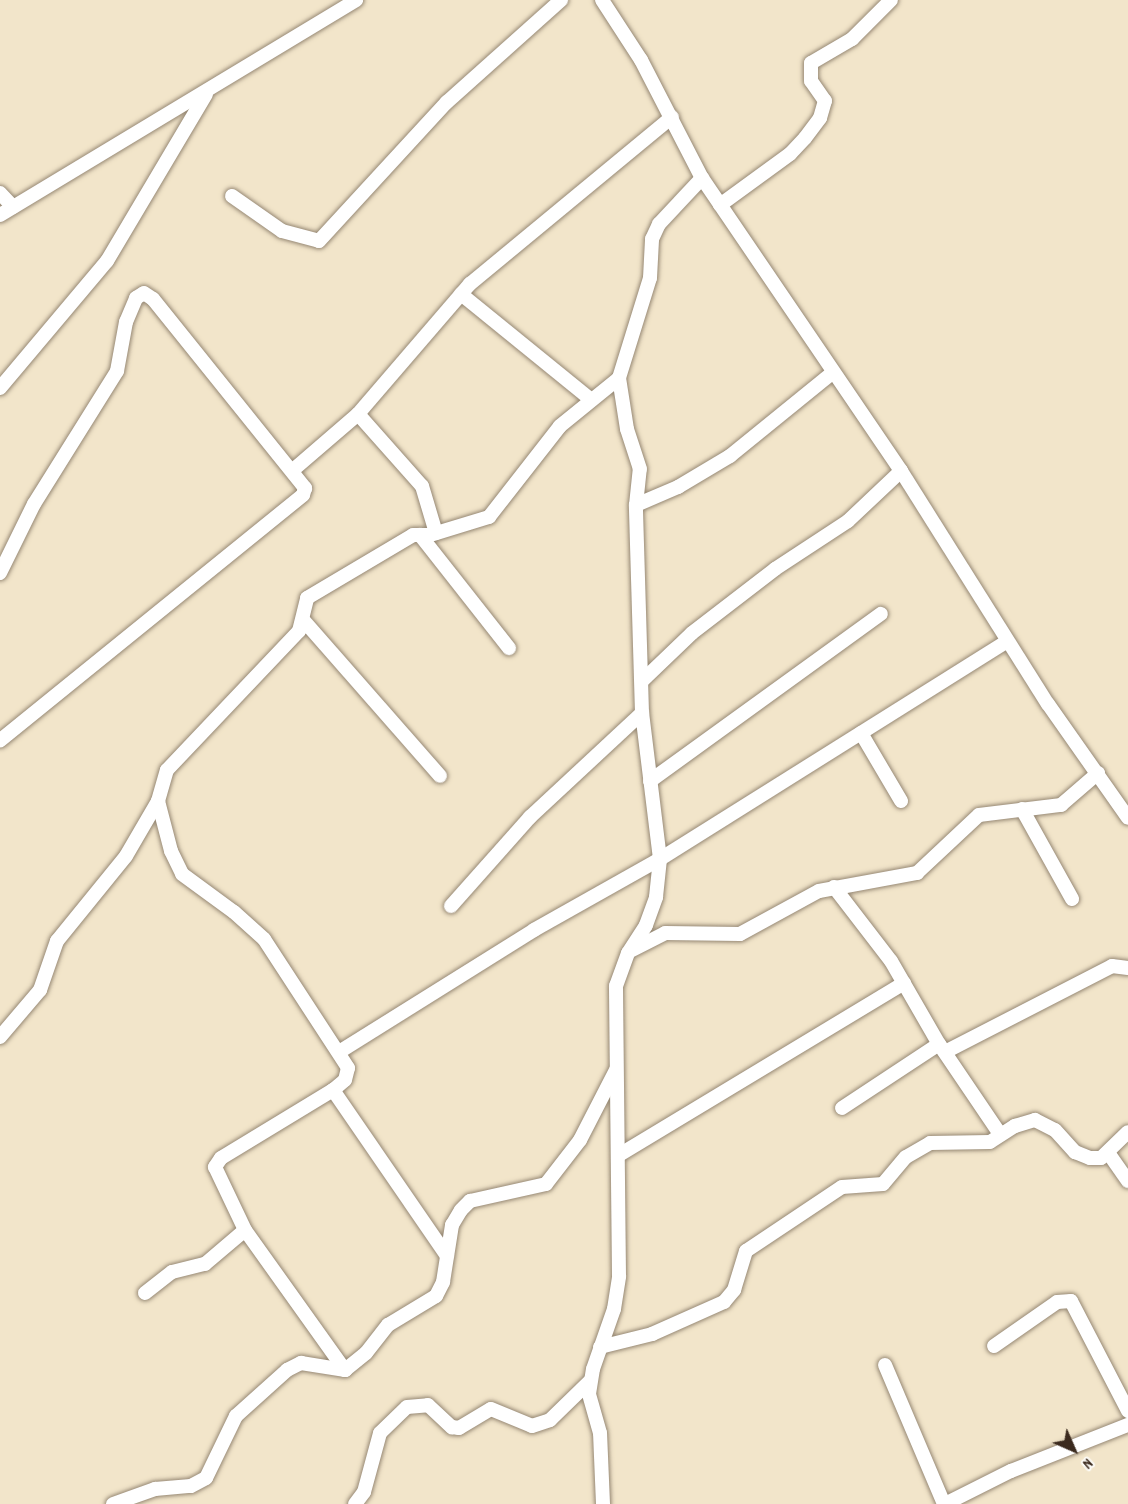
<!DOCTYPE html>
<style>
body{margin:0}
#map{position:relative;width:1128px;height:1504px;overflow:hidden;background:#f2e5ca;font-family:Dekko,sans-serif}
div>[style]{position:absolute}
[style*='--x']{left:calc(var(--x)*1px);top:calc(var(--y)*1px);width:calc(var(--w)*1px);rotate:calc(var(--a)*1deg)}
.roads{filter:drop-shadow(0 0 2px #968874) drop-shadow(0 0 2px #968874)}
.minor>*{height:14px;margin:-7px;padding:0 7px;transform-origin:7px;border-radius:7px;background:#fff}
span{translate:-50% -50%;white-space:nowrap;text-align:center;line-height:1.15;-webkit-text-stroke:4.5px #fdfcf7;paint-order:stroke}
.north{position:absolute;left:1044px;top:1420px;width:60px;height:60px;-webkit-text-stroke:4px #fdfcf7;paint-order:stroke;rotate:135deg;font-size:16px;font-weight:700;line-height:24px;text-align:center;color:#3b2a1e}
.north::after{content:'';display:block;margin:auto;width:21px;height:27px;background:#3b2a1e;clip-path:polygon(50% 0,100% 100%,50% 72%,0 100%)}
</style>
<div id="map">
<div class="roads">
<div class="minor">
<i style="--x:602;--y:0;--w:72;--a:57"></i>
<i style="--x:641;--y:60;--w:133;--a:62.7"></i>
<i style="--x:702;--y:178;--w:354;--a:55.8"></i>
<i style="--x:901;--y:471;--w:275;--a:57.8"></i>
<i style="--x:1048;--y:704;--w:139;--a:54.9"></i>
<i style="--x:0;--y:193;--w:19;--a:47"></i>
<i style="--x:232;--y:196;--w:61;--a:35"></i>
<i style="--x:282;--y:231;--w:38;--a:15"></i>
<i style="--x:319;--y:241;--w:189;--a:-47.4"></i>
<i style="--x:447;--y:102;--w:153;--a:-41.8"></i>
<i style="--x:720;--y:205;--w:87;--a:-36.1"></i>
<i style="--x:790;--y:154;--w:22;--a:-47"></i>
<i style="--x:805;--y:138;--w:25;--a:-53"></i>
<i style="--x:820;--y:118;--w:18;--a:-74"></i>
<i style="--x:825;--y:101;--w:24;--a:-125"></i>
<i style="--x:811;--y:81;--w:18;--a:-90"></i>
<i style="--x:811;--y:63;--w:48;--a:-30.3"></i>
<i style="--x:852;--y:39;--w:55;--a:-45"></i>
<i style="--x:0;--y:215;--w:416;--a:-31.1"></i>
<i style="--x:461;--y:294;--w:166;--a:39.1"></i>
<i style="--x:0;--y:388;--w:166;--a:-49.9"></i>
<i style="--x:107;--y:261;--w:194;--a:-59.3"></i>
<i style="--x:358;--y:414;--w:96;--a:48.4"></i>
<i style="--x:422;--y:486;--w:49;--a:73.4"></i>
<i style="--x:293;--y:470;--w:86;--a:-40.7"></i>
<i style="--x:358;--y:414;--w:172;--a:-49.3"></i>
<i style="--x:470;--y:284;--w:262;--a:-39.6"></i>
<i style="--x:636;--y:505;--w:46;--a:-23.2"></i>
<i style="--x:678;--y:487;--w:61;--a:-30.8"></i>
<i style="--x:730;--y:456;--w:132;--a:-39.1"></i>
<i style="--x:420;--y:535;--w:144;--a:51.8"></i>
<i style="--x:0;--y:573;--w:77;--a:-63.8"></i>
<i style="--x:34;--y:504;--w:157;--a:-58"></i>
<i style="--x:117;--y:371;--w:50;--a:-79.6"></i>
<i style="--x:126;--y:322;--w:26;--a:-67"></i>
<i style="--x:136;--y:298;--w:9;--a:-32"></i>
<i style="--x:144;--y:293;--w:11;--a:34"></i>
<i style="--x:153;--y:299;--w:243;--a:51.2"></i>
<i style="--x:305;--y:488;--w:7;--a:106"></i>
<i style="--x:303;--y:495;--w:390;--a:141"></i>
<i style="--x:304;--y:621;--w:206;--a:48.7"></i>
<i style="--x:642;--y:681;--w:69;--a:-43.8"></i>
<i style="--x:692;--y:633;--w:105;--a:-37.6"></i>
<i style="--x:775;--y:569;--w:87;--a:-33.3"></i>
<i style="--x:848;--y:521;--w:73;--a:-43.3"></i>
<i style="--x:861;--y:733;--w:79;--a:59.5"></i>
<i style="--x:650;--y:781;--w:285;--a:-35.9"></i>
<i style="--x:158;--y:801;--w:52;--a:75.4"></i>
<i style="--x:171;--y:851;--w:25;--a:64"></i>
<i style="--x:182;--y:874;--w:64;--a:36.2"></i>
<i style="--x:234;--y:912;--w:40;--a:42"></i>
<i style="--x:264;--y:939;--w:154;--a:56.9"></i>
<i style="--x:348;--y:1068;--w:12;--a:104"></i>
<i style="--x:345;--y:1080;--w:16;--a:140"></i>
<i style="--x:333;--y:1090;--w:131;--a:148.7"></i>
<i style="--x:221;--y:1158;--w:11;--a:124"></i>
<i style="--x:215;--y:1167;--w:70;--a:64.5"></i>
<i style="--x:245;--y:1230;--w:172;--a:54.5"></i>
<i style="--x:1022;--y:809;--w:103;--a:60.9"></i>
<i style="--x:834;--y:887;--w:93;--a:52.4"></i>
<i style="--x:891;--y:961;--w:96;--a:60"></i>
<i style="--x:939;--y:1044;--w:109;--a:55.9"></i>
<i style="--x:451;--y:906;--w:119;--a:-48.4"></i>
<i style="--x:530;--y:817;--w:153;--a:-42.9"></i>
<i style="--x:632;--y:950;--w:37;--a:-27"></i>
<i style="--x:665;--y:933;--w:75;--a:0.8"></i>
<i style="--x:740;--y:934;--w:90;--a:-28.6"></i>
<i style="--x:819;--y:891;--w:100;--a:-10.4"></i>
<i style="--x:917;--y:873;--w:85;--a:-43.1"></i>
<i style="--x:979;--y:815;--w:83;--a:-7"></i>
<i style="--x:1061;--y:805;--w:49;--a:-40.9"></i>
<i style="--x:0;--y:1037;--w:62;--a:-49.6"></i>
<i style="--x:40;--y:990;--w:52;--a:-70.9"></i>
<i style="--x:57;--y:941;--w:109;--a:-50.9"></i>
<i style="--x:126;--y:856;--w:64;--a:-59.8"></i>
<i style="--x:158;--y:801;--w:32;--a:-74"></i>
<i style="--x:167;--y:770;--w:192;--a:-46.5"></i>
<i style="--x:299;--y:631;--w:34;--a:-76"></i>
<i style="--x:307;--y:598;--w:123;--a:-30.7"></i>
<i style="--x:413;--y:535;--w:17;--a:0"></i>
<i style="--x:430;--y:535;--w:62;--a:-17"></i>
<i style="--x:489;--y:517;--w:115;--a:-52"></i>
<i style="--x:560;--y:426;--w:76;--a:-39.1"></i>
<i style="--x:339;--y:1052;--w:230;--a:-32"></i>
<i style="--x:534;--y:930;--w:145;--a:-29.4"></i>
<i style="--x:660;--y:859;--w:410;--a:-32.1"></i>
<i style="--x:945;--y:1052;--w:188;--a:-27.2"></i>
<i style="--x:1112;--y:966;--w:16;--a:7"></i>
<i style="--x:333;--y:1090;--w:201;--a:55.5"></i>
<i style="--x:842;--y:1108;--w:116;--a:-33.4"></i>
<i style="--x:1109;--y:1154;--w:33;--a:55"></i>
<i style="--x:619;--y:1155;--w:333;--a:-31.1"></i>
<i style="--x:145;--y:1293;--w:34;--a:-38"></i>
<i style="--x:172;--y:1272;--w:34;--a:-14"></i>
<i style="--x:205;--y:1264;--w:52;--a:-40.4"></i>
<i style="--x:994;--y:1346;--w:77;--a:-34.9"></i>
<i style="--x:1057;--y:1302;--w:14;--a:-4"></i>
<i style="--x:1071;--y:1301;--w:124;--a:62.6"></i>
<i style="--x:600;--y:1347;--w:54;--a:-14"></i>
<i style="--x:652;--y:1334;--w:79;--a:-24"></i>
<i style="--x:724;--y:1302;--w:16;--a:-50"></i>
<i style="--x:734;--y:1290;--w:41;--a:-72.9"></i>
<i style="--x:746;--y:1251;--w:115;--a:-33.7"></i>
<i style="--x:842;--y:1187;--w:41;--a:-4.2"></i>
<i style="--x:883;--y:1184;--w:35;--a:-50"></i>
<i style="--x:906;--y:1157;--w:28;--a:-30"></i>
<i style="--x:930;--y:1143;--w:60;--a:-1"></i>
<i style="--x:990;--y:1142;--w:30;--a:-33"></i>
<i style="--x:1015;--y:1126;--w:21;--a:-17"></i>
<i style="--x:1035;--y:1120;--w:22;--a:27"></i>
<i style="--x:1055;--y:1130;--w:30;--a:48"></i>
<i style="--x:1075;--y:1152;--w:16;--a:22"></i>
<i style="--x:1090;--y:1158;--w:11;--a:0"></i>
<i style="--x:1101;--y:1158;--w:37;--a:-44"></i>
<i style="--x:885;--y:1365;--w:151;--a:67"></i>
<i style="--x:113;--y:1504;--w:45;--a:-19.7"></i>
<i style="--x:155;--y:1489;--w:36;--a:-5"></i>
<i style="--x:191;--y:1486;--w:17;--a:-28"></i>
<i style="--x:206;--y:1478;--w:69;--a:-64.2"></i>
<i style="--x:236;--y:1416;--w:69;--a:-42"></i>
<i style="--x:287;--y:1370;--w:16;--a:-27"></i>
<i style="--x:301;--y:1363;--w:45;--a:9"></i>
<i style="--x:345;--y:1370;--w:27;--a:-39"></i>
<i style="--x:366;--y:1353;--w:36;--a:-52"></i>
<i style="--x:388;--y:1325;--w:56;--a:-31.1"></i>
<i style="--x:436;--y:1296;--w:16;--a:-63"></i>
<i style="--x:443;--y:1282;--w:58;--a:-81"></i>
<i style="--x:452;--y:1225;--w:17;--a:-59"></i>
<i style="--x:461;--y:1210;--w:13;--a:-45"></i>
<i style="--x:470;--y:1201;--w:78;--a:-12.6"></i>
<i style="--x:546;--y:1184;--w:56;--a:-52.3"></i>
<i style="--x:580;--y:1140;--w:79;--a:-62.8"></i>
<i style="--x:355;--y:1504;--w:15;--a:-53"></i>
<i style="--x:364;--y:1492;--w:61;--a:-74.8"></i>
<i style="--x:380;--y:1433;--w:37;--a:-44"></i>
<i style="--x:407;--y:1407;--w:21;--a:-5"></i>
<i style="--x:428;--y:1405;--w:33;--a:43"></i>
<i style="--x:452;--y:1427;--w:7;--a:8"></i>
<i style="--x:459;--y:1428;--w:37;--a:-31"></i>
<i style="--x:491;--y:1409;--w:44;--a:22.5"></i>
<i style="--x:532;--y:1426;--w:19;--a:-18"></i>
<i style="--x:550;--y:1420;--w:56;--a:-44.3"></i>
<i style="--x:603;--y:1504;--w:71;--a:-92.4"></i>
<i style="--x:600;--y:1433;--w:41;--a:-105.8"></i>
<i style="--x:589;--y:1394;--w:25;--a:-81"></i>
<i style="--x:593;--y:1369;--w:64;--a:-70.7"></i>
<i style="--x:614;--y:1309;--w:33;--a:-81"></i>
<i style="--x:619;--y:1276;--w:290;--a:-90.6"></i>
<i style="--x:616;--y:986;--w:35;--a:-70"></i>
<i style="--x:628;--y:953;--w:33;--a:-57"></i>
<i style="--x:646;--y:925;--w:30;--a:-70"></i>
<i style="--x:656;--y:897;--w:38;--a:-84"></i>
<i style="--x:660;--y:859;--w:147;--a:-97"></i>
<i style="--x:642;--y:713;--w:208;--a:-91.7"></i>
<i style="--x:636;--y:505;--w:36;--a:-84"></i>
<i style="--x:640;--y:469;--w:42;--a:-108"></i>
<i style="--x:627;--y:429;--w:52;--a:-98.9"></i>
<i style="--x:619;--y:378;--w:105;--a:-72.8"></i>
<i style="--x:650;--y:278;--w:39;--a:-87"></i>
<i style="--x:652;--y:239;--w:17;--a:-65"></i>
<i style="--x:659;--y:224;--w:63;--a:-46.9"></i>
<i style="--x:945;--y:1504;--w:74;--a:-26.6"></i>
<i style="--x:1011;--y:1471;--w:126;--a:-21.5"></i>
</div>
</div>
<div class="north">N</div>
</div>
